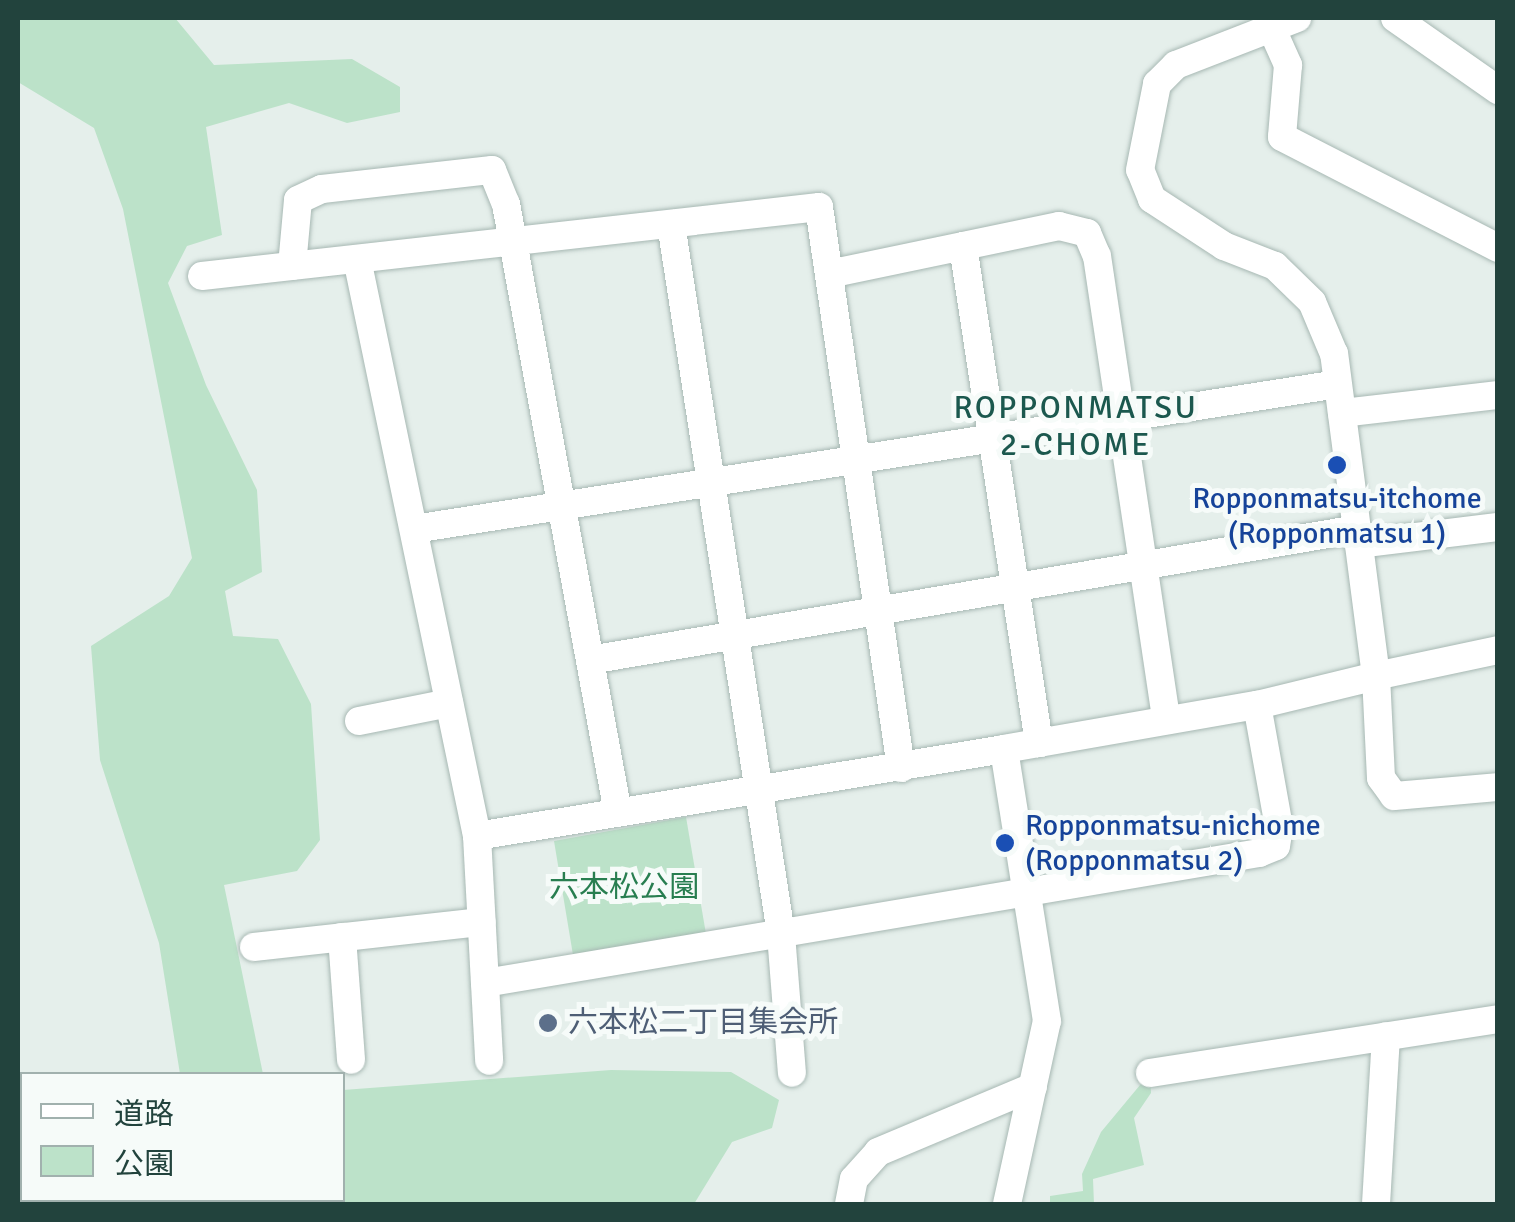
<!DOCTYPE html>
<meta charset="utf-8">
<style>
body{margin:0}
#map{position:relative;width:1515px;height:1222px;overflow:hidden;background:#e5efeb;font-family:Signika,"Noto Sans JP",sans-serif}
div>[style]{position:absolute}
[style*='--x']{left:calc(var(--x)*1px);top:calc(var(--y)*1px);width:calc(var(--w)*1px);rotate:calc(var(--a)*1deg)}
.green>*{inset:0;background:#bce2c9}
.roads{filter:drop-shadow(0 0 2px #a7b8b3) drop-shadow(0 0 2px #a7b8b3)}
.minor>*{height:28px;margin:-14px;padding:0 14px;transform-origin:14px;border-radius:14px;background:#fff}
.dots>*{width:28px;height:28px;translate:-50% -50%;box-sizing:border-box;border:5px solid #f6fbf9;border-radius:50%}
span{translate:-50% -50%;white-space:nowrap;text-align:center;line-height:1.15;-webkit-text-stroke:10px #f6fbf9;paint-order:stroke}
.transit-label{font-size:30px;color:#164399}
.left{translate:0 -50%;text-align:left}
.park-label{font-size:30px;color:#287e50}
.service-label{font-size:30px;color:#4e5e75}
.neighbourhood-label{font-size:32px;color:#1b584e;letter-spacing:2.5px}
.frame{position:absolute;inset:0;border:20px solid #22433d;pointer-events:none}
.legend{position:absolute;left:20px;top:1072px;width:325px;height:130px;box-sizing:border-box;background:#f6fbf9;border:2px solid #a1b1ae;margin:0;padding:12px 18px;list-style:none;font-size:30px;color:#22433d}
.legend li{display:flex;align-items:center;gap:20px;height:50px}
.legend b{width:50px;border:2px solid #a1b1ae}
</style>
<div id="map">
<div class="green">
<i style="clip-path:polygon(18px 18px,175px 18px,214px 65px,352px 59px,400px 87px,400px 112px,347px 123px,289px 103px,206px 127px,222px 235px,187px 246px,168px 283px,206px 385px,257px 490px,262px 572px,225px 591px,233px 636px,278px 639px,311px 704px,320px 840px,297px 871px,224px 885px,263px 1074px,180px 1074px,159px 943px,100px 760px,91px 646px,169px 596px,192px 558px,123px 209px,94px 128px,18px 82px)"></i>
<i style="clip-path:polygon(686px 817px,706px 934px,573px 955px,554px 841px)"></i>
<i style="clip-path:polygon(611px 1070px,731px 1072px,779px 1100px,772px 1128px,732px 1142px,694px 1204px,190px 1204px,342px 1200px,343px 1090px)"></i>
<i style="clip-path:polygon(1150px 1073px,1151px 1093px,1134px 1118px,1144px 1165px,1093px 1179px,1094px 1204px,1050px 1204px,1050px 1196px,1083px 1191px,1082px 1174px,1101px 1132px)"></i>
</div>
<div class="roads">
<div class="minor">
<i style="--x:1395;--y:18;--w:126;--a:35"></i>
<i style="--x:1271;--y:27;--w:42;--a:65.9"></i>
<i style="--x:1288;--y:65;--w:72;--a:94.8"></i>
<i style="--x:1282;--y:137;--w:243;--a:27.2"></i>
<i style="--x:671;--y:224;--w:718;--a:81.19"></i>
<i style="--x:781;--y:934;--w:139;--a:85.5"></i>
<i style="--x:963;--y:246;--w:503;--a:81.31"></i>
<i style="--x:357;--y:259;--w:589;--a:78.25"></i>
<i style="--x:477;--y:836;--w:225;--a:86.9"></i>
<i style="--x:292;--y:266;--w:66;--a:-84.8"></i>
<i style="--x:298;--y:200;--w:26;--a:-25"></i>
<i style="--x:322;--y:189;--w:171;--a:-6.4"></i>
<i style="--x:492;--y:170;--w:37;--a:68"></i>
<i style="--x:506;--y:204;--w:619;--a:79.58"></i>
<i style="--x:829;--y:274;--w:235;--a:-11.8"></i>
<i style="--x:1059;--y:226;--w:29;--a:14"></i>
<i style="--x:1087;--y:233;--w:25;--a:67"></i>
<i style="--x:1097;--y:256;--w:469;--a:81.5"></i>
<i style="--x:202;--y:276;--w:621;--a:-6.38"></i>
<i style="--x:819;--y:207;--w:567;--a:81.68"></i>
<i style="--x:1342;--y:413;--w:157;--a:-6.6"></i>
<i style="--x:414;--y:529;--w:935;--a:-8.92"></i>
<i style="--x:1359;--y:544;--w:140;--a:-7"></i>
<i style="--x:1498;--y:650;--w:125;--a:168"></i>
<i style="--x:1376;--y:676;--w:102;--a:87.2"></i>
<i style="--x:1381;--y:778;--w:22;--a:54"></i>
<i style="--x:1394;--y:796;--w:104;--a:-4.9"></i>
<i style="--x:590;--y:660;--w:778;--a:-9.69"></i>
<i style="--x:359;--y:721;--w:92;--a:-11.3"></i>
<i style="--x:477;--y:836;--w:534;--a:-9.37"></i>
<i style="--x:342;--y:937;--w:123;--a:85.8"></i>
<i style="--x:254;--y:947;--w:229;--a:-6.3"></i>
<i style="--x:485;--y:983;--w:785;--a:-9.53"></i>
<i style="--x:1259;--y:853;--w:18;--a:-22"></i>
<i style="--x:1276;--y:846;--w:19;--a:-81"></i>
<i style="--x:1279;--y:827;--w:124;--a:-100.2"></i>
<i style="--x:1150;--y:1073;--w:352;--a:-8.8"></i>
<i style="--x:849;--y:1204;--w:25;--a:-79"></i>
<i style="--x:854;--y:1179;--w:36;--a:-48"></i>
<i style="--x:878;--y:1152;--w:168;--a:-22.8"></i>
<i style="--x:1007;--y:1204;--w:187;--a:-77.7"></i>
<i style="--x:1047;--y:1021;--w:275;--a:-99"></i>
<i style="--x:1004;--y:749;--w:257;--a:-9.9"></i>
<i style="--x:1257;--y:705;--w:122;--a:-13.7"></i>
<i style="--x:1376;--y:676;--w:325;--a:-97.4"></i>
<i style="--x:1334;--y:354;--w:56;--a:-112.9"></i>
<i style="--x:1312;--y:302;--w:52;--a:-135.8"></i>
<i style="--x:1275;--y:266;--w:55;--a:-158.6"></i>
<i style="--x:1224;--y:246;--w:86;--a:-146.9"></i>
<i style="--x:1152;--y:199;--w:31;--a:-112"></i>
<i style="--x:1140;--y:170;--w:88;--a:-78.8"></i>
<i style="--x:1157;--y:84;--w:27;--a:-45"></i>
<i style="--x:1176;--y:65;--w:130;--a:-21.2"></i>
<i style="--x:1376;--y:1204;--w:168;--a:-86.6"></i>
</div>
</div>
<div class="dots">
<i style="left:1337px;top:465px;background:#1a4fb4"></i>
<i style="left:1005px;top:843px;background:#1a4fb4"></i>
<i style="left:548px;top:1023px;background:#5c6f8a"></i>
</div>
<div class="transit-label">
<span style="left:1337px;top:516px">Ropponmatsu-itchome<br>(Ropponmatsu 1)</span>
<span class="left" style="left:1025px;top:843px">Ropponmatsu-nichome<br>(Ropponmatsu 2)</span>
</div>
<div class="park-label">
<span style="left:624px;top:888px">六本松公園</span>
</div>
<div class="service-label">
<span class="left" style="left:568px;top:1023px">六本松二丁目集会所</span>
</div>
<div class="neighbourhood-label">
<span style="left:1076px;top:427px">ROPPONMATSU<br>2-CHOME</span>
</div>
<div class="frame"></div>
<ul class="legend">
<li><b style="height:12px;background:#fff"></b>道路</li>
<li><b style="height:28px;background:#bce2c9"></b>公園</li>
</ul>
</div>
